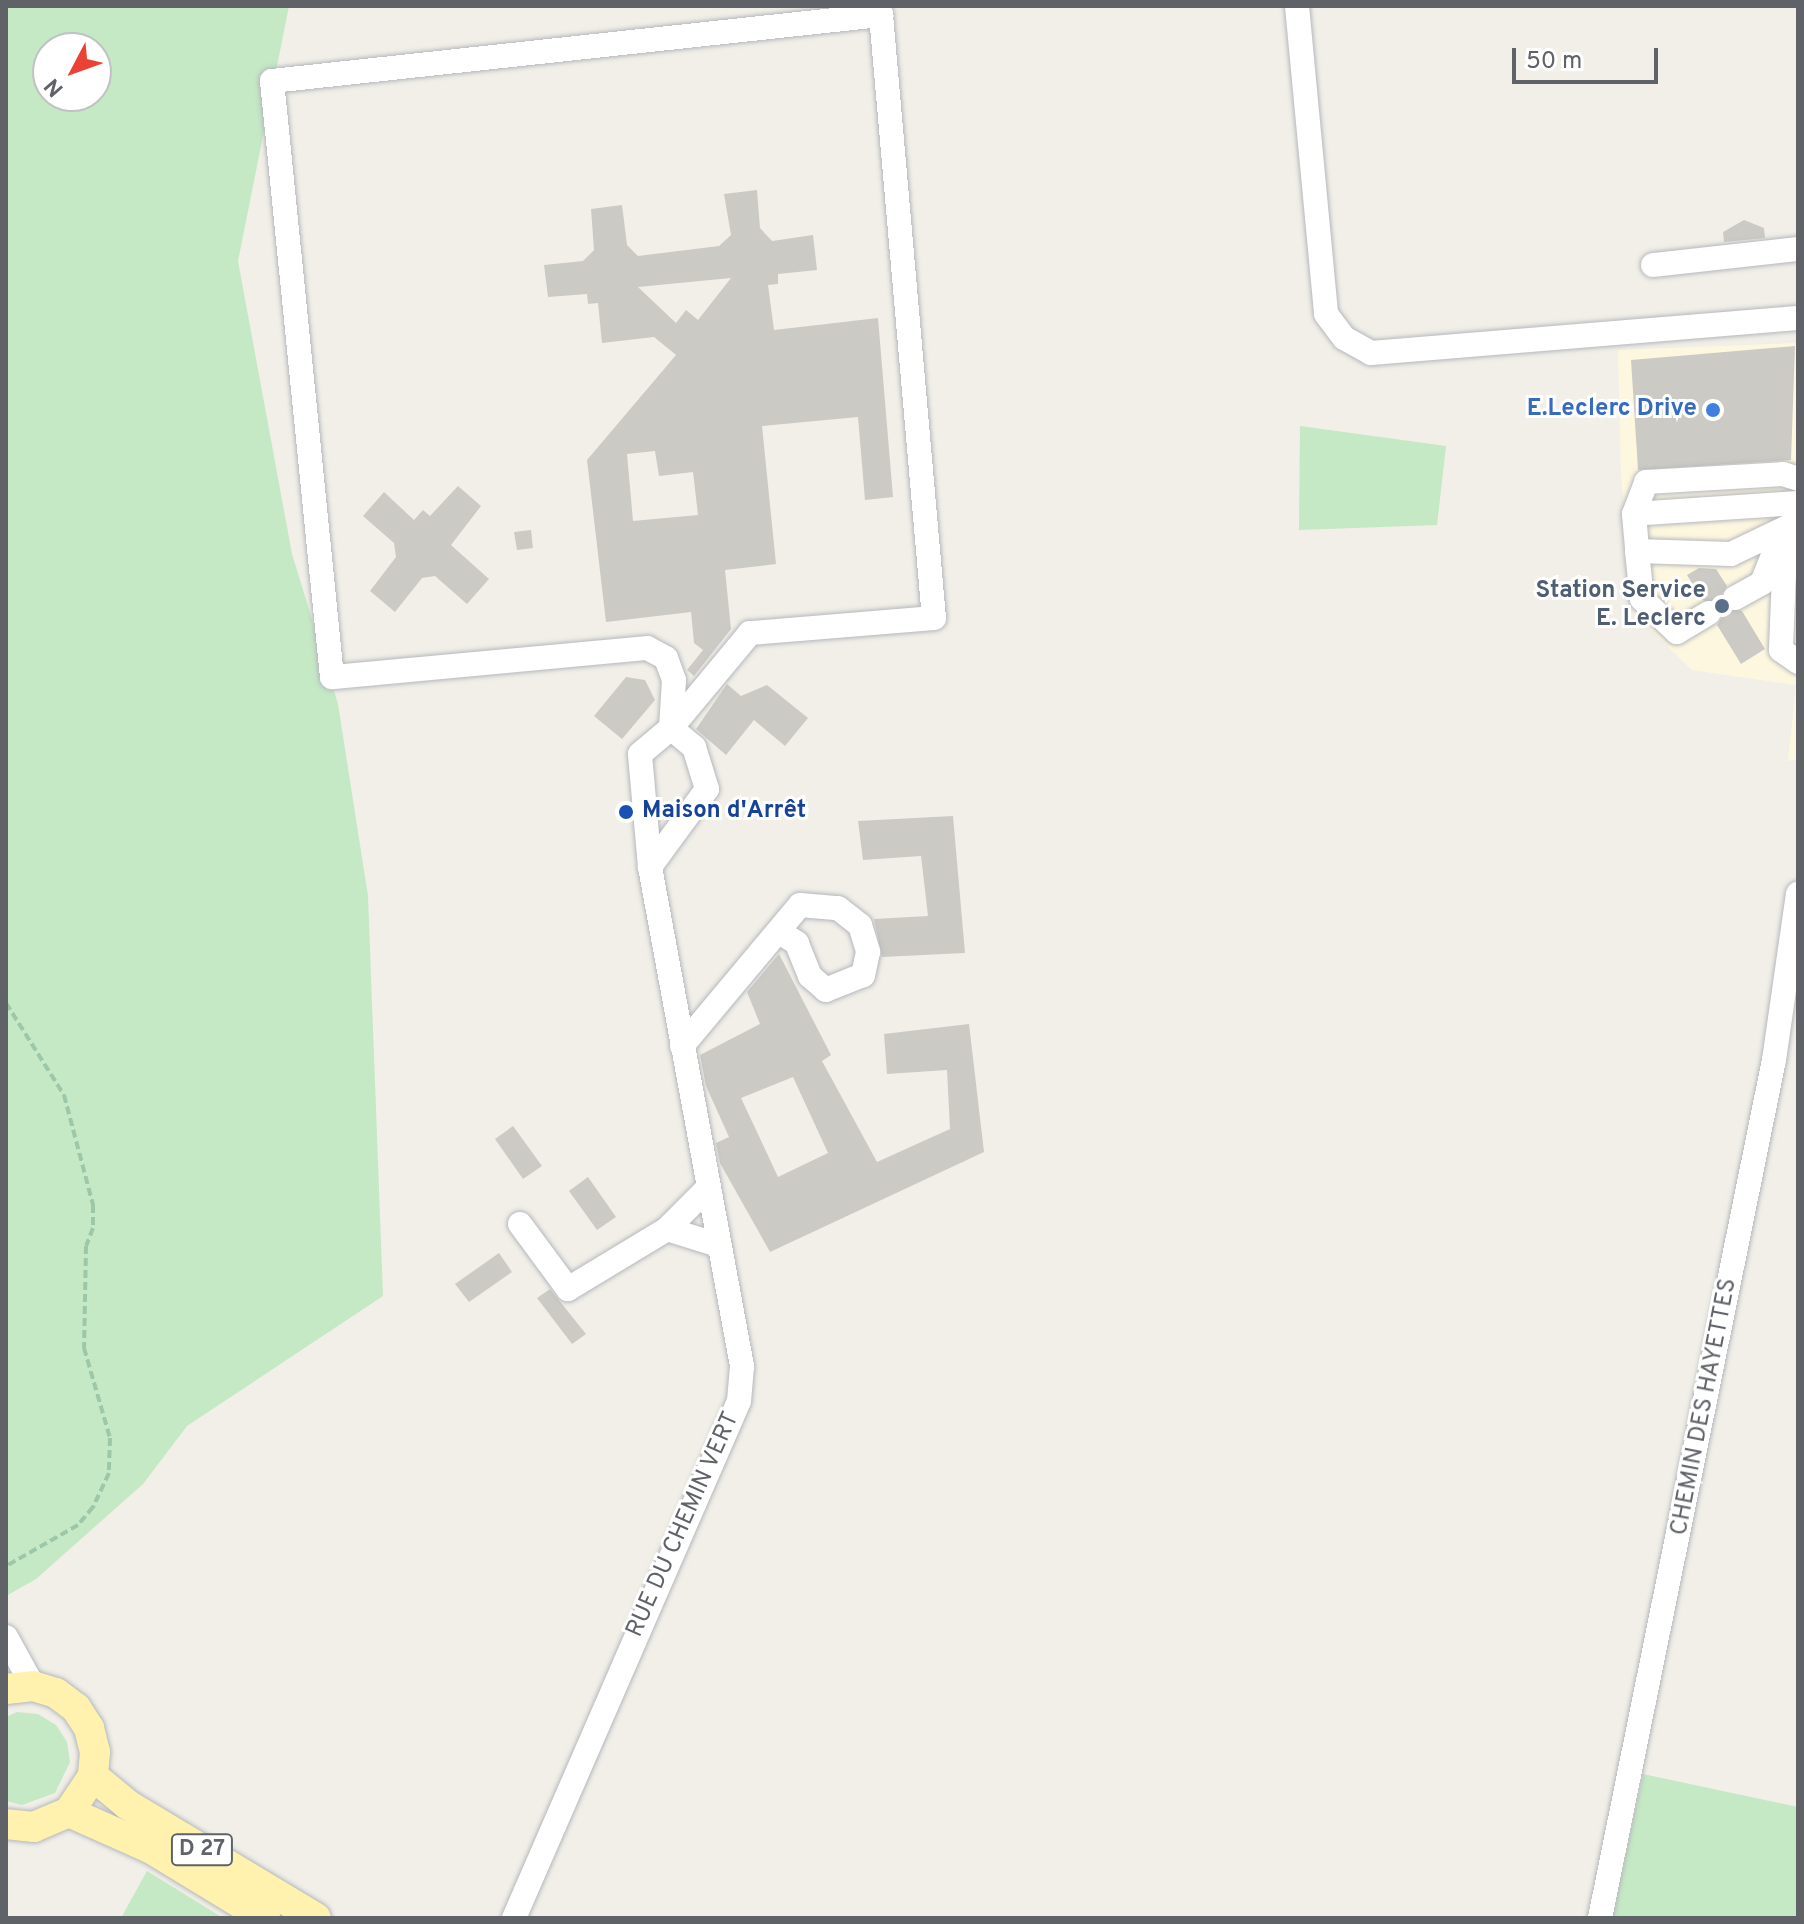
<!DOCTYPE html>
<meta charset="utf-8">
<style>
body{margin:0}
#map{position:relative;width:1804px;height:1924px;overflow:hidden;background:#f1efe8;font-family:Overpass,sans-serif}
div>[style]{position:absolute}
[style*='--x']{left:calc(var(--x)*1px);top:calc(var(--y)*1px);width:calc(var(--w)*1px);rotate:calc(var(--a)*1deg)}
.commercial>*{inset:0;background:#fef7e0}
.green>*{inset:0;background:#c5e8c5}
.building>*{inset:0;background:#cccac5}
.path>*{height:4px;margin-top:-2px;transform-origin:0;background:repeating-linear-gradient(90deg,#9cc7a9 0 8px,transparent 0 12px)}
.roads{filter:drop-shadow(0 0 2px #b5b8bc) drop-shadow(0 0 2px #b5b8bc)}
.minor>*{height:24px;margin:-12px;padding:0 12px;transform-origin:12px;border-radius:12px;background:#fff}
.major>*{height:30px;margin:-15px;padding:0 15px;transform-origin:15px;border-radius:15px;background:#fff2af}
.dots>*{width:22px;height:22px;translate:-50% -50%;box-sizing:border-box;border:4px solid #fff;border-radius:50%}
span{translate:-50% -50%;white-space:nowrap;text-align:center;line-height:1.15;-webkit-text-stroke:6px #fff;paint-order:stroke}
.shield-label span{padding:2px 6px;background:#fff;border:2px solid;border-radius:6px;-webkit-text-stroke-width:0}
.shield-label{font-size:22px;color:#5f6368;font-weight:700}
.shop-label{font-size:24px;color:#366cbe;font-weight:700}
.right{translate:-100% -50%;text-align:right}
.service-label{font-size:24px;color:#4e5e75;font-weight:700}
.transit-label{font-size:24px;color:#164399;font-weight:700}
.left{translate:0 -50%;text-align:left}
.street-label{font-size:24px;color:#5f6368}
.frame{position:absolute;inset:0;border:8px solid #5f6368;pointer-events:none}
.north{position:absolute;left:32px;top:32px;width:80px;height:80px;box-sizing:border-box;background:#fff;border:2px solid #bfc1c3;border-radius:50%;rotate:229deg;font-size:22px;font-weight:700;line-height:32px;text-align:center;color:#5f6368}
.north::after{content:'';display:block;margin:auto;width:28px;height:36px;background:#ea4335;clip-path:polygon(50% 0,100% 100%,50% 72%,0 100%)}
.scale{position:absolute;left:1512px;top:48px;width:146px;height:36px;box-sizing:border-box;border:4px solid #5f6368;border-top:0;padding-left:10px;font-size:24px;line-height:28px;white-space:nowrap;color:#5f6368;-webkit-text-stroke:6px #fff;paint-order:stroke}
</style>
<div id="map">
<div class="commercial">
<i style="clip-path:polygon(1798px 343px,1798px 759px,1788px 761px,1796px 685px,1692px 670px,1633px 613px,1621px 475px,1618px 350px)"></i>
</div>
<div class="green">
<i style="clip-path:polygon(evenodd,6px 6px,289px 6px,238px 261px,292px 554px,338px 704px,368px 896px,383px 1296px,187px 1426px,143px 1484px,36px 1579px,6px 1596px,6px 6px,48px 48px,96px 48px,96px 96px,48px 96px,48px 48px)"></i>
<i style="clip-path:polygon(1300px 426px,1446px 446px,1437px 525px,1299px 530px)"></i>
<i style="clip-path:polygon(17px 1712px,38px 1714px,56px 1725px,67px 1742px,70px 1762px,55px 1793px,22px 1805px,6px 1801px,6px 1717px)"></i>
<i style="clip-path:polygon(1643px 1774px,1798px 1807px,1798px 1918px,1612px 1918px)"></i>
<i style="clip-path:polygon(147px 1871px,223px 1918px,121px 1918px)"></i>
</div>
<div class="building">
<i style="clip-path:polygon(evenodd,757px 190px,760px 228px,772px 241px,813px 235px,817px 270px,778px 274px,778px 284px,768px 285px,774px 330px,878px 318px,893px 497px,865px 500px,858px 417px,762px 426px,776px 564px,725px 570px,731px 629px,694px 676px,687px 670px,703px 650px,694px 643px,691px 612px,606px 622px,587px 460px,676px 355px,654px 337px,602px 343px,598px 303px,588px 304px,587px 294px,548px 297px,544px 265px,583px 261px,594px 250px,591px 209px,622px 205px,627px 245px,638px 256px,719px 246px,731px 235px,724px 194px,757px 190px,731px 278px,698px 320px,686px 310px,676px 323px,638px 287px,731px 278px,757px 190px,655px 451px,659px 476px,693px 472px,698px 515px,633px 521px,627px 454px,655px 451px)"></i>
<i style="clip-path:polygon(1744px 220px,1764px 228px,1765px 238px,1724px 242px,1723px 232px)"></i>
<i style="clip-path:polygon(1795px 346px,1791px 460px,1638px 470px,1631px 360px)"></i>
<i style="clip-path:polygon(458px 486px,481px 506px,451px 545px,489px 579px,467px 604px,435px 576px,422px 578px,395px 612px,370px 591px,396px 557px,394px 543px,363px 516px,384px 492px,414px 520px,423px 510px,430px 516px)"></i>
<i style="clip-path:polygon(531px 530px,533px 548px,517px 550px,514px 532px)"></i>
<i style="clip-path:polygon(1699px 568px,1716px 569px,1727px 586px,1720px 597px,1722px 606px,1742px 611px,1765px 649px,1741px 664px,1717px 625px,1724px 614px,1721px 605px,1702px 600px,1687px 575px)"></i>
<i style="clip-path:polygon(626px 677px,645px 680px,655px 700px,622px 739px,594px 716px)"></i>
<i style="clip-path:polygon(727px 684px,741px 696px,767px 685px,808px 718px,785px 746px,754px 720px,726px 755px,696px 729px)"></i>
<i style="clip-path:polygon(953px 816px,965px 953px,882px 957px,874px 919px,928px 916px,921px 856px,863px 860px,858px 821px)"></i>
<i style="clip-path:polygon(evenodd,779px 954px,831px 1055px,822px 1061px,877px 1162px,950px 1129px,947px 1070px,887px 1074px,884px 1034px,969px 1024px,984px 1152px,770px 1252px,720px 1163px,716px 1143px,729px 1137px,706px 1086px,700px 1055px,760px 1024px,747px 992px,779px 954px,793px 1077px,828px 1153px,778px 1177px,741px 1098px,793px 1077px)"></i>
<i style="clip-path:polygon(513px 1126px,542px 1166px,523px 1179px,495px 1139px)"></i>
<i style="clip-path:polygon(588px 1177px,616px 1217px,597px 1230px,569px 1191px)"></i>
<i style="clip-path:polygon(499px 1253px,512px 1272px,469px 1302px,455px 1284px)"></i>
<i style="clip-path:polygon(550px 1289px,586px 1334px,572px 1344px,537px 1298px)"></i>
</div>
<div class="path">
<i style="--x:6;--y:1003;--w:109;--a:57.8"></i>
<i style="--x:64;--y:1095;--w:114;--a:75.2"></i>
<i style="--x:93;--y:1205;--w:23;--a:90"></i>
<i style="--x:93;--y:1228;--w:19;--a:111"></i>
<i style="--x:86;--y:1246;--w:102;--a:91.1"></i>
<i style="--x:84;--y:1348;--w:94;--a:73.9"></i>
<i style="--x:110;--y:1438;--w:35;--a:92"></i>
<i style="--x:109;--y:1473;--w:38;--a:115"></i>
<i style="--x:93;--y:1507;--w:23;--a:130"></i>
<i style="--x:78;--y:1525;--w:83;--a:150.3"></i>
</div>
<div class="roads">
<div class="minor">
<i style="--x:1297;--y:6;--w:309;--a:84.6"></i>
<i style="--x:1326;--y:314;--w:30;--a:53"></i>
<i style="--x:1344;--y:338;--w:31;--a:29"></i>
<i style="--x:1371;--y:353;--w:428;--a:-4.7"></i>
<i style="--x:881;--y:15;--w:605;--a:84.98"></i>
<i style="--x:934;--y:618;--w:185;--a:175.3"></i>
<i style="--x:750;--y:633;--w:124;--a:129.7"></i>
<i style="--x:671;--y:728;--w:48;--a:-86.4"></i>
<i style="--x:674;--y:680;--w:23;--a:-110"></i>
<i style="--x:666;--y:658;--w:21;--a:-152"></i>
<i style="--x:647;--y:648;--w:316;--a:174.7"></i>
<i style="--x:332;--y:677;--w:599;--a:-95.75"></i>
<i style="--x:272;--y:81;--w:613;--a:-6.19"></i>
<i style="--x:1653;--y:265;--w:146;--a:-6.3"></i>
<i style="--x:1798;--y:503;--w:164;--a:176.2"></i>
<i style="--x:1634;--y:514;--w:37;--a:85"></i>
<i style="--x:1637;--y:551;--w:94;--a:1.8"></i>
<i style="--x:1731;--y:554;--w:74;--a:-25.5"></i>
<i style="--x:1634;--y:514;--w:34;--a:-69"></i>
<i style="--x:1646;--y:482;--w:137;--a:-3.3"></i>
<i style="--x:1783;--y:474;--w:16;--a:18"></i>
<i style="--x:1798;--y:538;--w:39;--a:111"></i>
<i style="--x:1784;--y:574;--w:76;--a:92.3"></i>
<i style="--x:1781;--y:650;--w:21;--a:35"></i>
<i style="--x:1637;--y:551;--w:48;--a:84.1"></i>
<i style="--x:1642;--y:599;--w:48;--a:43.3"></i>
<i style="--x:1677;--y:632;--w:37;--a:-31"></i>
<i style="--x:1735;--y:598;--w:31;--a:-29"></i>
<i style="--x:1762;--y:583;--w:46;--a:-68.4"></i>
<i style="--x:682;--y:1046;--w:184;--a:-50.1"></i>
<i style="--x:800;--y:905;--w:38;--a:5"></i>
<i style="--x:838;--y:908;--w:28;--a:38"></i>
<i style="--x:860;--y:925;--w:28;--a:73"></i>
<i style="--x:868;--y:952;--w:24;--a:102"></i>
<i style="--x:863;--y:975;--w:40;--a:158"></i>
<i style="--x:826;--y:990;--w:21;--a:-139"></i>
<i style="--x:810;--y:976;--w:35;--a:-112"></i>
<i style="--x:797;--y:943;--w:22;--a:-148"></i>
<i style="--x:520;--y:1224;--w:81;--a:53.6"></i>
<i style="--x:568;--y:1289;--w:116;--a:-31.2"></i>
<i style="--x:667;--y:1229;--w:55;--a:-45"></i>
<i style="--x:667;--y:1229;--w:53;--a:17.4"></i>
<i style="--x:6;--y:1637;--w:56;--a:61.1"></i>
<i style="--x:514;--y:1918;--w:564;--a:-66.48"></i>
<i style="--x:739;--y:1401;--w:35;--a:-85"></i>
<i style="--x:742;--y:1366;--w:507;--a:-100.45"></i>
<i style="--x:650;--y:867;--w:113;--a:-95.1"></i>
<i style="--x:640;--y:754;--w:40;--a:-40"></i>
<i style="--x:671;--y:728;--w:30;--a:40"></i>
<i style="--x:694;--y:747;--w:44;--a:72.8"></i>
<i style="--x:707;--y:789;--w:97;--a:126.2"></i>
<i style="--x:1600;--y:1918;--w:875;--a:-78.54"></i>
<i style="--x:1774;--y:1060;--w:168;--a:-81.8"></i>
</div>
<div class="major">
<i style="--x:6;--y:1689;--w:27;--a:-6"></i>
<i style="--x:33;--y:1686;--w:24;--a:17"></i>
<i style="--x:56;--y:1693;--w:25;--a:37"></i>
<i style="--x:76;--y:1708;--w:24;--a:57"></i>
<i style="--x:89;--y:1728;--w:25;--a:76"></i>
<i style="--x:95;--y:1752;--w:24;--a:95"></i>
<i style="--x:93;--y:1776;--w:43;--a:123.7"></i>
<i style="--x:69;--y:1812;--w:38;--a:157"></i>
<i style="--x:34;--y:1827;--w:28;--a:-174"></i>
<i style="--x:93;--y:1776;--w:45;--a:39.6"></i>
<i style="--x:128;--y:1805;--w:219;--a:31"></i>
<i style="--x:69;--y:1812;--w:89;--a:24"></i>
<i style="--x:150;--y:1848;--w:135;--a:31.3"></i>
</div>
</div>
<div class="dots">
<i style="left:1713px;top:410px;background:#3f7fe0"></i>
<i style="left:1722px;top:606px;background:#5c6f8a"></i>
<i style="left:626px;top:812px;background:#1a4fb4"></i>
</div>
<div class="shield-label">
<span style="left:202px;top:1850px">D 27</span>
</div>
<div class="shop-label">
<span class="right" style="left:1697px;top:410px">E.Leclerc Drive</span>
</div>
<div class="service-label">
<span class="right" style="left:1706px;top:606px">Station Service<br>E. Leclerc</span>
</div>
<div class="transit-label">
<span class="left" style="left:642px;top:812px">Maison d'Arrêt</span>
</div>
<div class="street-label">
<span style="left:1705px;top:1407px;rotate:-79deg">CHEMIN DES HAYETTES</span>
<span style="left:684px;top:1525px;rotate:-66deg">RUE DU CHEMIN VERT</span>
</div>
<div class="frame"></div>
<div class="north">N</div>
<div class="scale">50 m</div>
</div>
